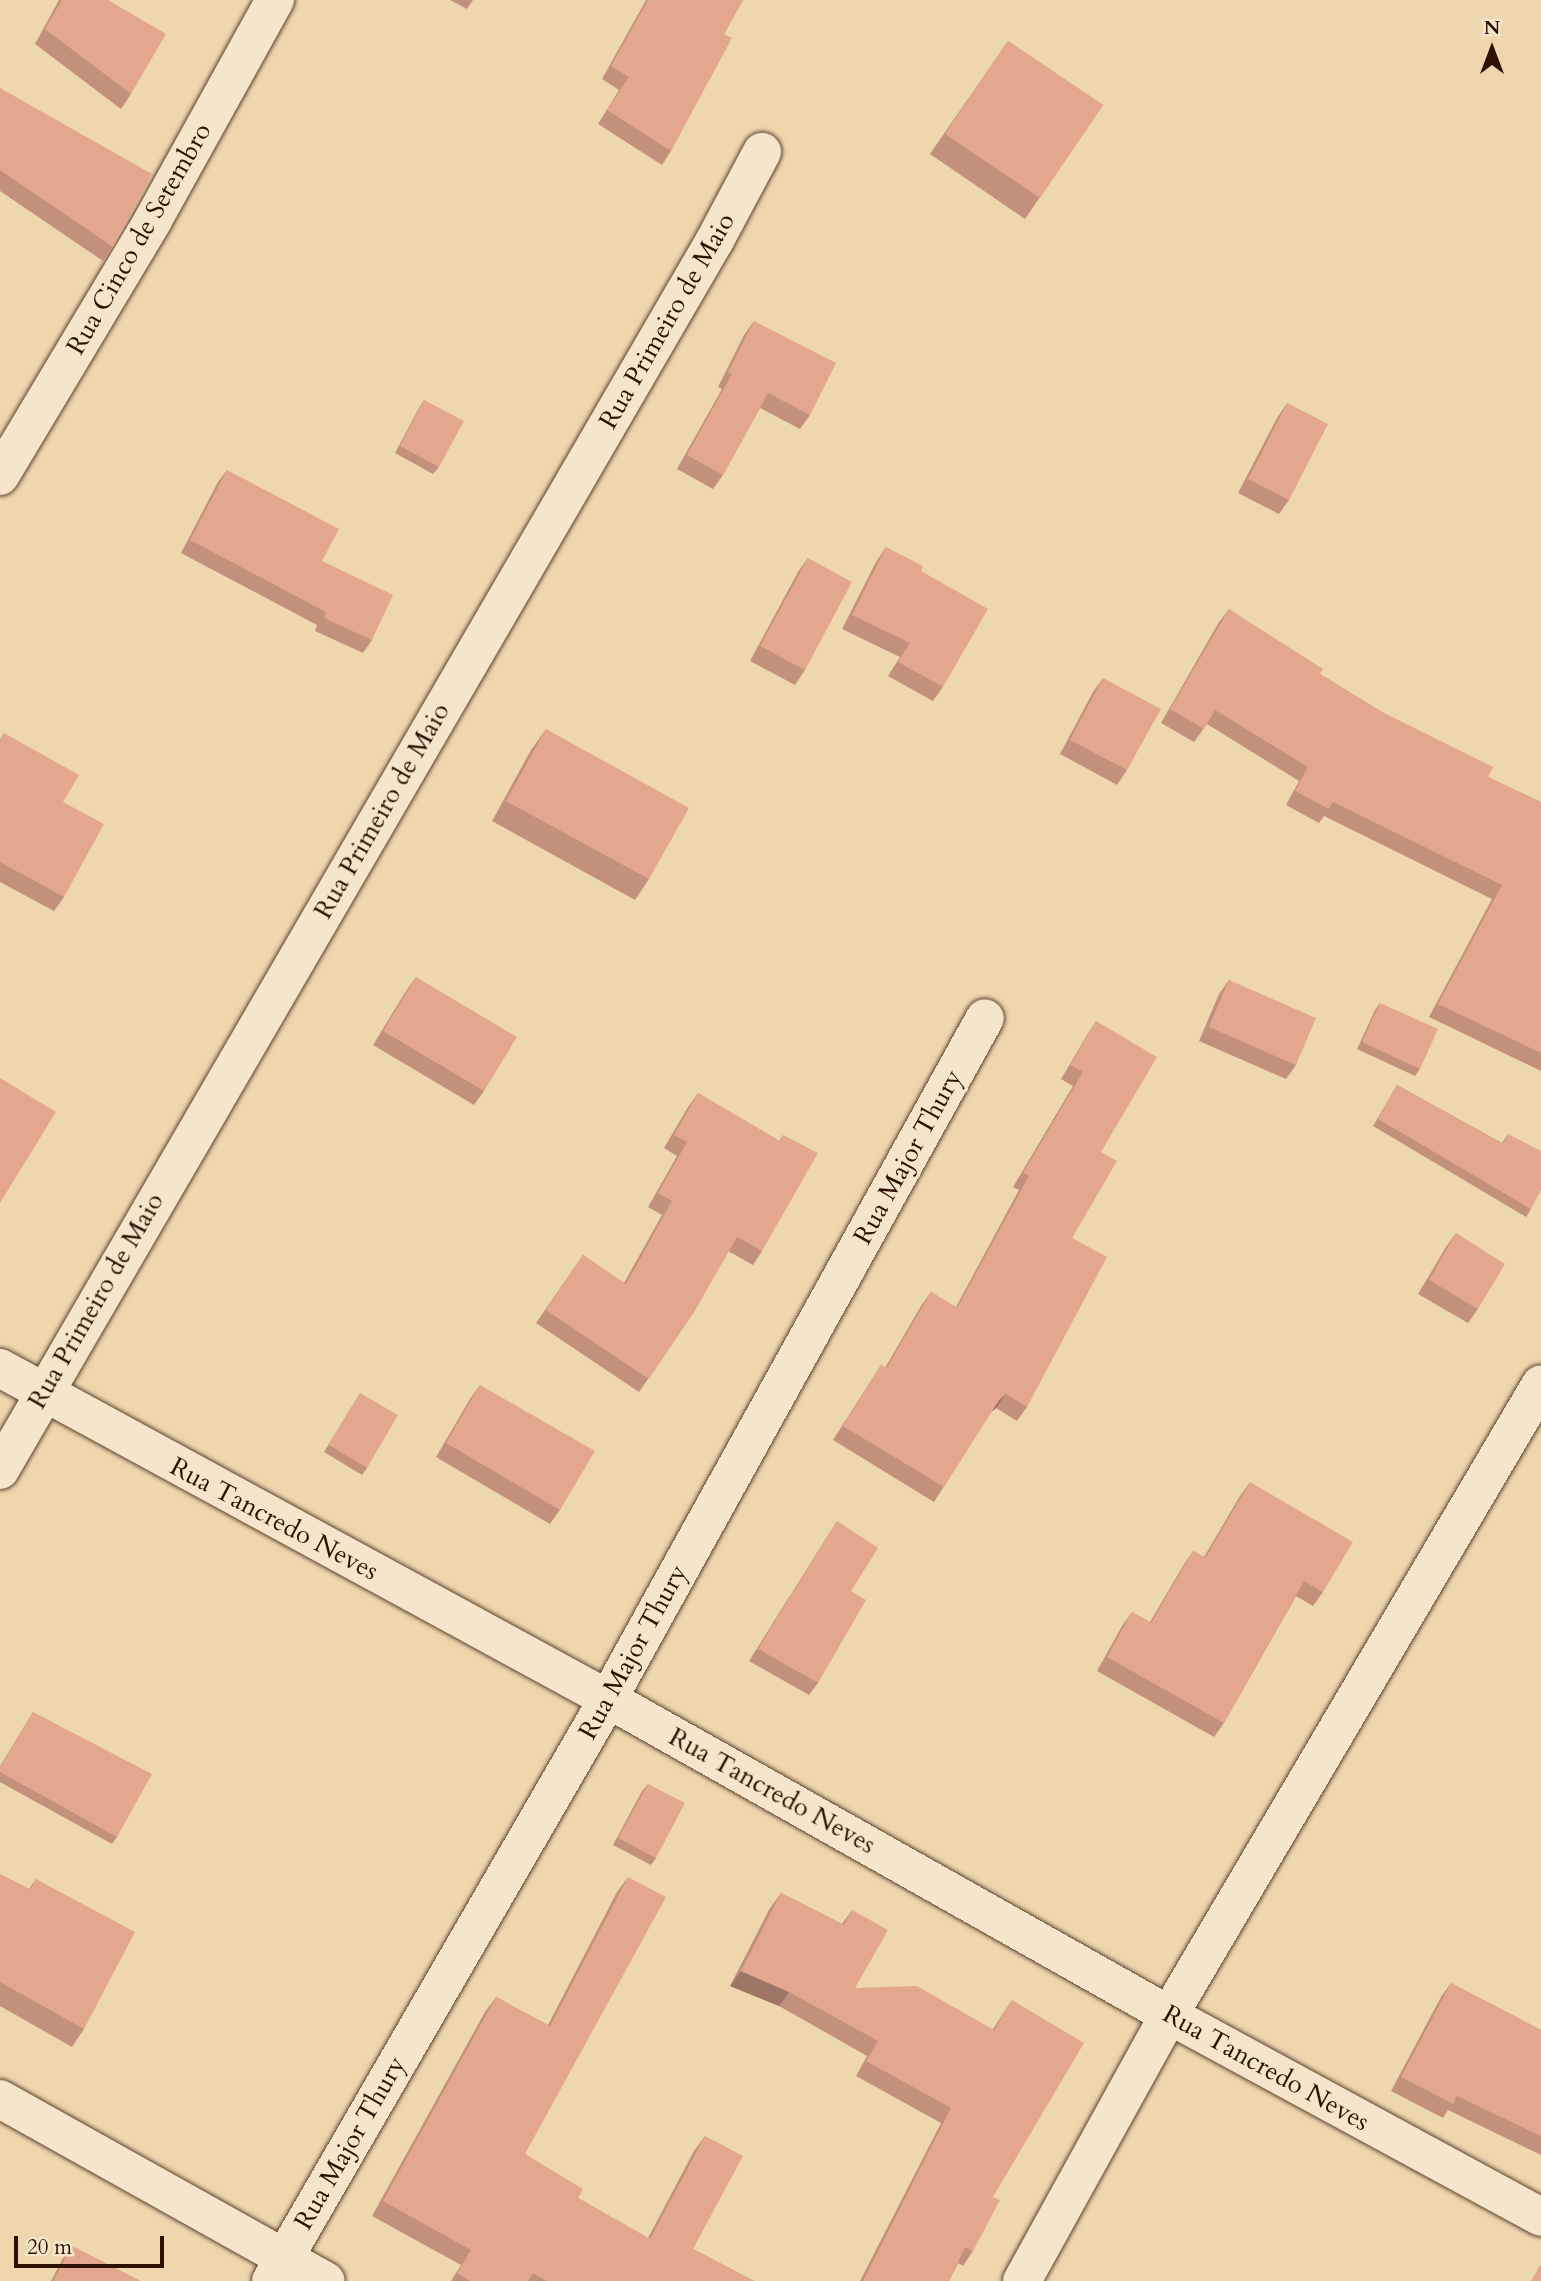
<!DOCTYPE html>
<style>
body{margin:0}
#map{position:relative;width:1541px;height:2281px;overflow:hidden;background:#eed7af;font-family:Cardo,serif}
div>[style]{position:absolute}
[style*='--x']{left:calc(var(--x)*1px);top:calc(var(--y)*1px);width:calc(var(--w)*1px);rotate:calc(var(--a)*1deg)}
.roads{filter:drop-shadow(0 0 2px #5c422e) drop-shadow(0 0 2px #5c422e)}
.street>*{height:38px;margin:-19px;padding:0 19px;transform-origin:19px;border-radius:19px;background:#f4e5cb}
.wall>*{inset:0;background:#c3907c}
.shaded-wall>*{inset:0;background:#9f7565}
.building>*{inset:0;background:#e3a790}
span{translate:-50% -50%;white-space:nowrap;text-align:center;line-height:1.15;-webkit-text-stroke:7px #f4e5cb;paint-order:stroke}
.street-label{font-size:26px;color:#2c1103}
.north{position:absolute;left:1457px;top:14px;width:70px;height:70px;-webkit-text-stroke:5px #f4e5cb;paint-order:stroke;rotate:0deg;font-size:19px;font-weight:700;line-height:28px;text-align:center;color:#2c1103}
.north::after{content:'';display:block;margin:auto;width:24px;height:32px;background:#2c1103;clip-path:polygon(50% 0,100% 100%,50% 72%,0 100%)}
.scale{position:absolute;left:14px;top:2236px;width:150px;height:32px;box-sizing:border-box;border:4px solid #2c1103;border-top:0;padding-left:9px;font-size:21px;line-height:24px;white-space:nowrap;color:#2c1103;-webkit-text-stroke:5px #f4e5cb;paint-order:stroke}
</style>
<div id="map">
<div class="roads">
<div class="street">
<i style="--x:0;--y:476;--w:298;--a:-59.1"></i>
<i style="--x:153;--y:220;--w:252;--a:-61"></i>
<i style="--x:0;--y:1368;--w:692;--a:28.56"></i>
<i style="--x:608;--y:1699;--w:644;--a:29.39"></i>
<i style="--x:1169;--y:2015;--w:423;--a:28.5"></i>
<i style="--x:0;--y:1470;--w:1423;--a:-59.83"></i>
<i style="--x:715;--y:240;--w:100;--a:-61.9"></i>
<i style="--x:0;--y:2099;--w:373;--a:29.2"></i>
<i style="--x:271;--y:2281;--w:673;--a:-59.93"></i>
<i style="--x:608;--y:1699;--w:778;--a:-61.03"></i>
<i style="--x:1022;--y:2281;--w:304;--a:-61.1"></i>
<i style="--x:1169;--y:2015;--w:732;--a:-59.48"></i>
</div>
</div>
<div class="wall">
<i style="clip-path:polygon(59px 0,108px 0,131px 94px,121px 109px,35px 44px)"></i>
<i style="clip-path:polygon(450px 0,473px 0,467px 9px)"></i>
<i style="clip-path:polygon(646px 0,743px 0,724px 34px,671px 151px,662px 165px,598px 124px,619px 90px,602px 79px)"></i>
<i style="clip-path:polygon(1008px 41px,1103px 105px,1025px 219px,930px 154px)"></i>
<i style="clip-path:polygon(0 88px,113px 247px,103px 261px,0 191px)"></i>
<i style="clip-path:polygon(754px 321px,810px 415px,800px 429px,760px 408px,723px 475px,713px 489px,677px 469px,722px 389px,718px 387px,744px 335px)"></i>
<i style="clip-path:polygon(424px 400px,439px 467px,433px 474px,395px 453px,419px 408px)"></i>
<i style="clip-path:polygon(1287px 403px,1289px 500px,1279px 514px,1238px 493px,1277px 418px)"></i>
<i style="clip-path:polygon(227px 470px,322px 561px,372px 640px,363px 653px,315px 631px,317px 625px,181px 553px,218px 482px)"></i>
<i style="clip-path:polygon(886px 547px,921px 571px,943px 687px,933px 701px,888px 676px,900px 657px,842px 629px,876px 562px)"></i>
<i style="clip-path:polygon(808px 558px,805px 670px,795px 685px,750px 661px,798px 572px)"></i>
<i style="clip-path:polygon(1229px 609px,1320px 674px,1488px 777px,1541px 802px,1541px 1071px,1429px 1017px,1492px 899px,1324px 816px,1319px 823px,1286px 805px,1299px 781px,1207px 724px,1194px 742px,1161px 723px,1219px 622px)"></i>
<i style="clip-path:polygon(1103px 678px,1127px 770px,1117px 785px,1060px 754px,1093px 692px)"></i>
<i style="clip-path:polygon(546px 729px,649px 879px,635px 900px,492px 821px,531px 750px)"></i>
<i style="clip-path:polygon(4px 733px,63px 802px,64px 897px,54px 911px,0 882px,0 739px)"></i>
<i style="clip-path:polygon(416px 977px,484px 1091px,474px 1105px,373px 1045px,406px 991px)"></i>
<i style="clip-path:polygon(1229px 980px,1296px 1065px,1286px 1079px,1199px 1041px,1219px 994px)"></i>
<i style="clip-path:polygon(1380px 1003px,1420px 1069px,1415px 1076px,1357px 1049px,1375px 1010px)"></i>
<i style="clip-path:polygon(1096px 1021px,1101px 1152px,1072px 1238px,1027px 1407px,1017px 1421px,996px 1408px,991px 1412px,934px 1502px,833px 1440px,881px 1365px,885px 1368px,921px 1306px,931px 1292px,956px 1307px,1019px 1190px,1013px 1187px,1073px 1086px,1061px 1079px,1087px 1035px)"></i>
<i style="clip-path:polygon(1397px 1085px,1502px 1143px,1508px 1134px,1531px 1209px,1526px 1217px,1373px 1126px)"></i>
<i style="clip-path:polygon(698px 1093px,779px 1141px,783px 1135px,762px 1251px,753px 1265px,728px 1251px,694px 1312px,639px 1392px,536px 1323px,583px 1255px,624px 1283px,662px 1215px,648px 1207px,677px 1156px,664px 1148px,688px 1107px)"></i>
<i style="clip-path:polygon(1456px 1233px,1478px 1309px,1468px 1323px,1418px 1294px,1446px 1247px)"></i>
<i style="clip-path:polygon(480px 1385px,560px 1510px,550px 1524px,436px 1457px,470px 1399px)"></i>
<i style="clip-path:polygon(360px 1393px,367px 1468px,362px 1475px,324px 1452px)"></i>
<i style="clip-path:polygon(1250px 1482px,1323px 1592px,1313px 1606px,1296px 1596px,1224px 1723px,1214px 1737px,1097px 1671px,1122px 1626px,1132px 1612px,1150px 1622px,1183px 1566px,1193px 1551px,1204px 1557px,1240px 1496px)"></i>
<i style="clip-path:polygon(837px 1521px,851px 1591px,818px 1683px,809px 1695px,749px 1661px)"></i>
<i style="clip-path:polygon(33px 1712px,117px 1837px,112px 1844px,0 1782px,0 1766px)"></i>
<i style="clip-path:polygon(648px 1784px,656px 1858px,651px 1865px,613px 1845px,642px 1791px)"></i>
<i style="clip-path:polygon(0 1874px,29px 1889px,36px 1879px,84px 2029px,72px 2047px,0 2006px)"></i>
<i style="clip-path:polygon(628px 1877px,525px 2154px,578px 2198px,648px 2238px,694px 2151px,705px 2136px,693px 2249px,754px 2281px,451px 2281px,461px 2265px,372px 2216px,485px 2012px,496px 1997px,548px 2025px,617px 1892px)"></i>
<i style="clip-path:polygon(781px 1893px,842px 1924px,852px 1910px,855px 1988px,993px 2029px,1012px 2000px,993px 2197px,973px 2251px,963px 2266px,958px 2263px,949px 2281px,860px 2281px,941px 2123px,856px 2076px,867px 2056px,779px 2006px,730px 1986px,770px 1908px)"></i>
<i style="clip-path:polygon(1451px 1983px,1541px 2030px,1541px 2155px,1448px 2110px,1443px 2118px,1391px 2091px,1441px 1997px)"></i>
<i style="clip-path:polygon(72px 2246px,140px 2281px,51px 2281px,62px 2260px)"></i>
</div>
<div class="shaded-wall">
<i style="clip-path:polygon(1006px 1394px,996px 1408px,989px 1414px,999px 1400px)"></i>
<i style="clip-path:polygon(741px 1971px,789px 1992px,779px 2006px,730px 1986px)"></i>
</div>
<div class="building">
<i style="clip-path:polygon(62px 0,108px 0,166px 34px,131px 94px,45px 29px)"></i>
<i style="clip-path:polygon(648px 0,743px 0,724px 34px,732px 38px,671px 151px,607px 110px,629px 77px,611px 66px)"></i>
<i style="clip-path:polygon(1008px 41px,1103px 105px,1040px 198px,945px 134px)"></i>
<i style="clip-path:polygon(0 88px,152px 174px,113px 247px,0 170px)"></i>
<i style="clip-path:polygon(754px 321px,836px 363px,810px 415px,768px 393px,723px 475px,687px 455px,732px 374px,728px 372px)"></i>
<i style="clip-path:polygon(424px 400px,464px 421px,439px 467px,400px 446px)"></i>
<i style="clip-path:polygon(1287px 403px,1328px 424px,1289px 500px,1248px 479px)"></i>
<i style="clip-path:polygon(227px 470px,339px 529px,322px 561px,393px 595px,372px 640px,324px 618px,326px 612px,190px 540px)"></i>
<i style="clip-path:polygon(886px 547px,923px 566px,921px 571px,988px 609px,943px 687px,898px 662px,910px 643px,852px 615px)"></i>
<i style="clip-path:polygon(808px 558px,852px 582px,805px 670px,760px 646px)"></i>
<i style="clip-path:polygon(1229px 609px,1323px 669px,1320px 674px,1382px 712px,1493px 767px,1488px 777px,1541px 802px,1541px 1053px,1438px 1004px,1502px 885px,1333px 802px,1329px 809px,1295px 791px,1308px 767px,1215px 710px,1204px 729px,1170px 709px)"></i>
<i style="clip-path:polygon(1103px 678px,1161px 709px,1127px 770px,1070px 740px)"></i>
<i style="clip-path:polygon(546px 729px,689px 808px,649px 879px,506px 801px)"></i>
<i style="clip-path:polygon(4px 733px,79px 775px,63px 802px,104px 824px,64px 897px,0 862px,0 740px)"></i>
<i style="clip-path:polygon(416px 977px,517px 1037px,484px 1091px,383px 1031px)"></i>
<i style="clip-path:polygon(1229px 980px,1316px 1018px,1296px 1065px,1209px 1027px)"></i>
<i style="clip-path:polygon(1380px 1003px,1438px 1029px,1420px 1069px,1362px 1042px)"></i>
<i style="clip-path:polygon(1096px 1021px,1157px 1057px,1101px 1152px,1117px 1161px,1072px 1238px,1107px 1257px,1027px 1407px,1006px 1394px,999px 1400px,944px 1487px,843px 1426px,881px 1365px,886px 1369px,931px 1292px,957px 1308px,1029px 1176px,1023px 1173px,1083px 1072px,1070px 1065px)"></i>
<i style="clip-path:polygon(0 1078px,56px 1112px,0 1203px)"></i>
<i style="clip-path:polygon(1397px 1085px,1503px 1144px,1508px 1134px,1541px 1151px,1541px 1190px,1531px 1209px,1378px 1119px)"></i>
<i style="clip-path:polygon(698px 1093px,780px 1141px,783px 1135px,818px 1153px,762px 1251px,737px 1237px,694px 1312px,649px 1379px,546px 1310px,583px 1255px,626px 1284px,672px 1201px,658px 1193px,687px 1142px,674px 1135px)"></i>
<i style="clip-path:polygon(1456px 1233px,1505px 1264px,1478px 1309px,1429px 1280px)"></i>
<i style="clip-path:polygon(480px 1385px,595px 1451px,560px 1510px,446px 1443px)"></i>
<i style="clip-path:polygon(360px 1393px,398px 1415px,367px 1468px,329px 1445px)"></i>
<i style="clip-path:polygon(1250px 1482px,1353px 1542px,1323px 1592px,1304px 1581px,1224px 1723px,1107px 1657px,1132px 1612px,1151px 1623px,1193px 1551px,1205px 1558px)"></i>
<i style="clip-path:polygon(837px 1521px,878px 1548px,851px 1591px,866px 1600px,818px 1683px,758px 1649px)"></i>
<i style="clip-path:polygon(33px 1712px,152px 1774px,117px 1837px,0 1772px,0 1767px)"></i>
<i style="clip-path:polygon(648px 1784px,685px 1803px,656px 1858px,618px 1838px)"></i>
<i style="clip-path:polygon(0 1874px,30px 1890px,36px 1879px,135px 1932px,84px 2029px,0 1982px)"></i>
<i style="clip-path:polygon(628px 1877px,666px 1897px,525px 2154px,583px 2189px,578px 2198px,650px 2239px,705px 2136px,743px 2156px,693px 2249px,754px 2281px,547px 2281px,533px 2273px,528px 2281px,470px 2281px,457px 2273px,471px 2250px,383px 2201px,496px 1997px,550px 2026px)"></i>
<i style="clip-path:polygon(781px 1893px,844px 1925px,852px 1910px,888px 1930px,855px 1988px,917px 1986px,994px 2030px,1012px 2000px,1084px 2043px,993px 2197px,1000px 2200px,973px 2251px,965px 2247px,949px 2281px,863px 2281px,951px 2108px,866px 2061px,878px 2041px,789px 1992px,741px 1971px)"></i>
<i style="clip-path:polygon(1451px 1983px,1541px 2030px,1541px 2136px,1457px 2096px,1453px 2104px,1401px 2077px)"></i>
<i style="clip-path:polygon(72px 2246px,140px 2281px,53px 2281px)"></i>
<i style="clip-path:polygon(1540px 2265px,1541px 2266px,1541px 2281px,1531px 2281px)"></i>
</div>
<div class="street-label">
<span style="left:139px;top:239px;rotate:-60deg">Rua Cinco de Setembro</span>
<span style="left:667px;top:321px;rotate:-60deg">Rua Primeiro de Maio</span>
<span style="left:382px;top:811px;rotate:-60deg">Rua Primeiro de Maio</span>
<span style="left:908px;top:1157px;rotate:-61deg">Rua Major Thury</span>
<span style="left:96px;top:1301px;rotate:-60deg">Rua Primeiro de Maio</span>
<span style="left:274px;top:1519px;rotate:28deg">Rua Tancredo Neves</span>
<span style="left:633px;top:1652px;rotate:-61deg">Rua Major Thury</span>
<span style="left:772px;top:1791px;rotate:29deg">Rua Tancredo Neves</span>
<span style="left:1266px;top:2068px;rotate:29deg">Rua Tancredo Neves</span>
<span style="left:350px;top:2143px;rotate:-60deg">Rua Major Thury</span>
</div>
<div class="north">N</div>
<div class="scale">20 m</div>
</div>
